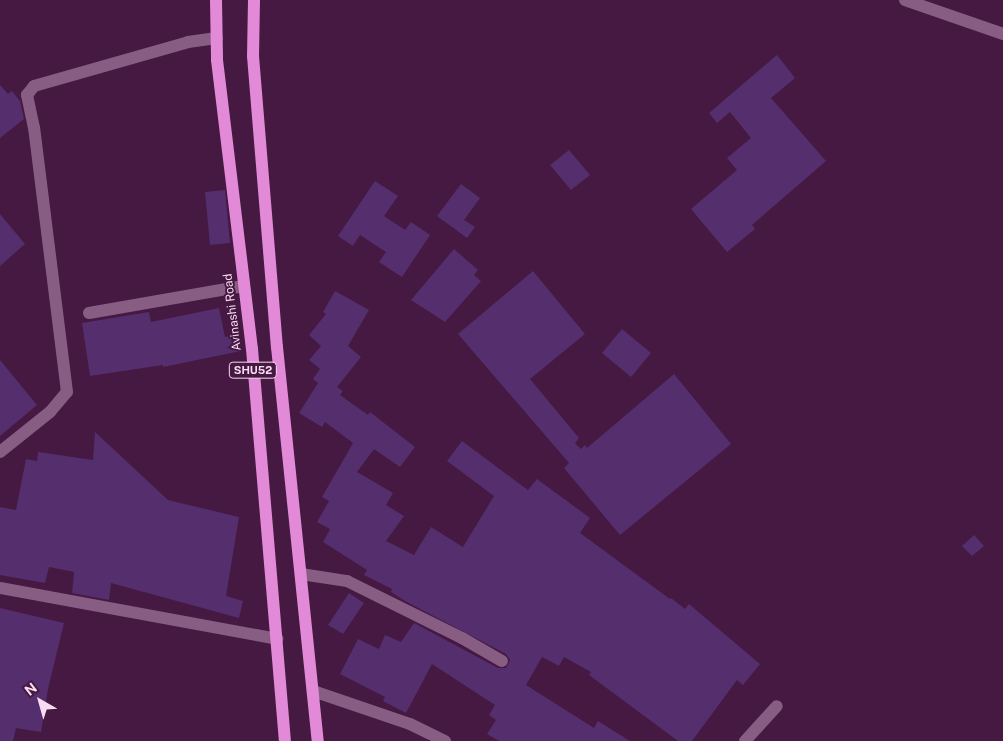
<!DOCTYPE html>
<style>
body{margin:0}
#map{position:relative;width:1003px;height:741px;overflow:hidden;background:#451941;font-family:"Public Sans",sans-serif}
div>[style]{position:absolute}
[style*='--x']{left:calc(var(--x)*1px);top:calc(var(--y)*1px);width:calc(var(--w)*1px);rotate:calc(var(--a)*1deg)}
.building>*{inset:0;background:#552e6d}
.street>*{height:12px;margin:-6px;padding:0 6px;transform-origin:6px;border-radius:6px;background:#885d83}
.primary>*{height:12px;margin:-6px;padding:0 6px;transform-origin:6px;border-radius:6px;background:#e28ad8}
span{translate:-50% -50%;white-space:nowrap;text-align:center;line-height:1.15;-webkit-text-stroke:4px #451941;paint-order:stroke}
.shield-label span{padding:1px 4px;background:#451941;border:1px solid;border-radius:4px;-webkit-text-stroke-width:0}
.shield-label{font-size:11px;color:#f9dcf4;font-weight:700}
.street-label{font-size:12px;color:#f9dcf4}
.north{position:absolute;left:15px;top:676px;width:50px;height:50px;-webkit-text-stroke:4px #451941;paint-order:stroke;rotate:322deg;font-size:14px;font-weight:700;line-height:20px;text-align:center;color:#f9dcf4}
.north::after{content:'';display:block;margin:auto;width:18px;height:22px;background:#f9dcf4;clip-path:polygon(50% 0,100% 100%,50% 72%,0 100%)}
</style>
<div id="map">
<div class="building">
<i style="clip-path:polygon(777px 55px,795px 78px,771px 98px,826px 161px,752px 225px,755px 229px,727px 252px,691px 209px,737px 170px,727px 158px,751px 138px,730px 112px,717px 123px,709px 113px)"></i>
<i style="clip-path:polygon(0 85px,8px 94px,12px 91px,20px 101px,24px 119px,0 138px)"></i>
<i style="clip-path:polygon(569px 150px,590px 175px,571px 190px,550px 165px)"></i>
<i style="clip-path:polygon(375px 181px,398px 196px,384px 216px,405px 230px,411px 222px,430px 235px,402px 277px,379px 262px,386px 252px,360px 235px,353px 246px,338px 236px)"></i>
<i style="clip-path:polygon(461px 184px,480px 198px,464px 220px,475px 227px,467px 238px,437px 216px)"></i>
<i style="clip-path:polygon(225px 190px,230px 243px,210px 245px,205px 192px)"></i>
<i style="clip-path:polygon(0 214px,25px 244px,0 266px)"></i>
<i style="clip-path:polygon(454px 249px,478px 270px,474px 275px,481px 281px,445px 322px,411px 300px)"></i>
<i style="clip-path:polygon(533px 271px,585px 334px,530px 379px,579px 438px,575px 443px,581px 449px,585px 445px,587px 448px,674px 374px,731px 444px,620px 535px,564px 468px,569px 463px,458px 334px)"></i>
<i style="clip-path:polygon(335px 291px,369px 310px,348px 346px,361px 357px,337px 387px,343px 391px,340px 395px,368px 415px,370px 412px,415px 447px,400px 467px,374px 449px,357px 472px,393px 493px,386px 505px,404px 516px,386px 541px,414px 555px,431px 527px,463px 547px,494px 496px,447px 461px,462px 441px,528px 490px,537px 479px,590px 518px,580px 533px,670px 599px,671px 598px,685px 609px,689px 604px,760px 664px,743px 685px,737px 680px,692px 741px,678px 741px,589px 675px,591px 672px,564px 657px,559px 666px,542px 657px,526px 685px,594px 728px,598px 721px,630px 741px,499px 741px,487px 734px,496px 720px,489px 715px,495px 705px,432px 664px,406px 713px,383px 701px,385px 697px,340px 674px,358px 639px,379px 649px,385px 635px,401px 642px,414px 623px,498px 668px,506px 668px,510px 660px,506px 654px,405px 601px,391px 592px,392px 589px,364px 575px,367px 570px,323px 542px,330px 529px,317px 522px,329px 501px,322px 497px,353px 443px,325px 422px,322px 427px,299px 413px,318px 383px,313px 379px,320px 369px,309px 360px,321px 346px,309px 335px,326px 314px,323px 312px)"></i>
<i style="clip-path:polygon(219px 308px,225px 337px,238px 335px,241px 351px,163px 367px,163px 365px,90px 376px,82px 323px,149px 312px,151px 322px)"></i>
<i style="clip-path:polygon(622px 329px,651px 353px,631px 377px,602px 353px)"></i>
<i style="clip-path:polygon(0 360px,37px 405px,0 436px)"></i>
<i style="clip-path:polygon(95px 432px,168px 500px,239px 517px,226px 596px,243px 601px,239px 618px,111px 583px,109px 600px,72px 593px,74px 572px,49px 567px,45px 583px,0 575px,0 507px,16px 510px,26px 459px,37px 461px,38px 452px,93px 460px)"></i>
<i style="clip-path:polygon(974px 535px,984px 546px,972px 556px,962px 546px)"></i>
<i style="clip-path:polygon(349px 593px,364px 603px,343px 634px,328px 625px)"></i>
<i style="clip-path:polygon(0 608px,64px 623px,48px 689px,41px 732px,16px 728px,13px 741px,0 741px)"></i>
</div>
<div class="street">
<i style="--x:905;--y:0;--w:104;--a:19.1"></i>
<i style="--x:89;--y:313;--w:157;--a:-9.9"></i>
<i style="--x:0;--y:452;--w:64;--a:-38.7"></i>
<i style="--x:50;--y:412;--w:26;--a:-50"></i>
<i style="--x:67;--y:392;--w:266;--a:-97.1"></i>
<i style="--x:34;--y:128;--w:34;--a:-102"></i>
<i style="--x:27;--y:95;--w:11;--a:-52"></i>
<i style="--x:34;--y:86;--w:160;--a:-15.9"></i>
<i style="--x:188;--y:42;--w:29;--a:-8"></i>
<i style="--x:301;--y:574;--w:47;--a:8.7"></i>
<i style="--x:347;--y:581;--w:128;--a:26.4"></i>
<i style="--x:462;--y:638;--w:46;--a:29.9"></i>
<i style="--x:0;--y:588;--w:282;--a:10.4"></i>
<i style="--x:313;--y:691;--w:102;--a:18.8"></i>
<i style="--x:410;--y:724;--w:39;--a:26"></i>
<i style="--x:745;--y:741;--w:47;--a:-47.6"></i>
</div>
<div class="primary">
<i style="--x:216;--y:0;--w:60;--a:89"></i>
<i style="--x:217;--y:60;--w:291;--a:83.1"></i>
<i style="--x:252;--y:349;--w:393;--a:85.2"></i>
<i style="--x:254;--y:0;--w:56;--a:91"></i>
<i style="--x:253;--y:56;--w:292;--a:85.3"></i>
<i style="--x:277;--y:347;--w:396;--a:84.1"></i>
</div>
<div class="shield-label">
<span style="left:253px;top:370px">SHU52</span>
</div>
<div class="street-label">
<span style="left:233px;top:312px;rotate:-97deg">Avinashi Road</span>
</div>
<div class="north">N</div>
</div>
